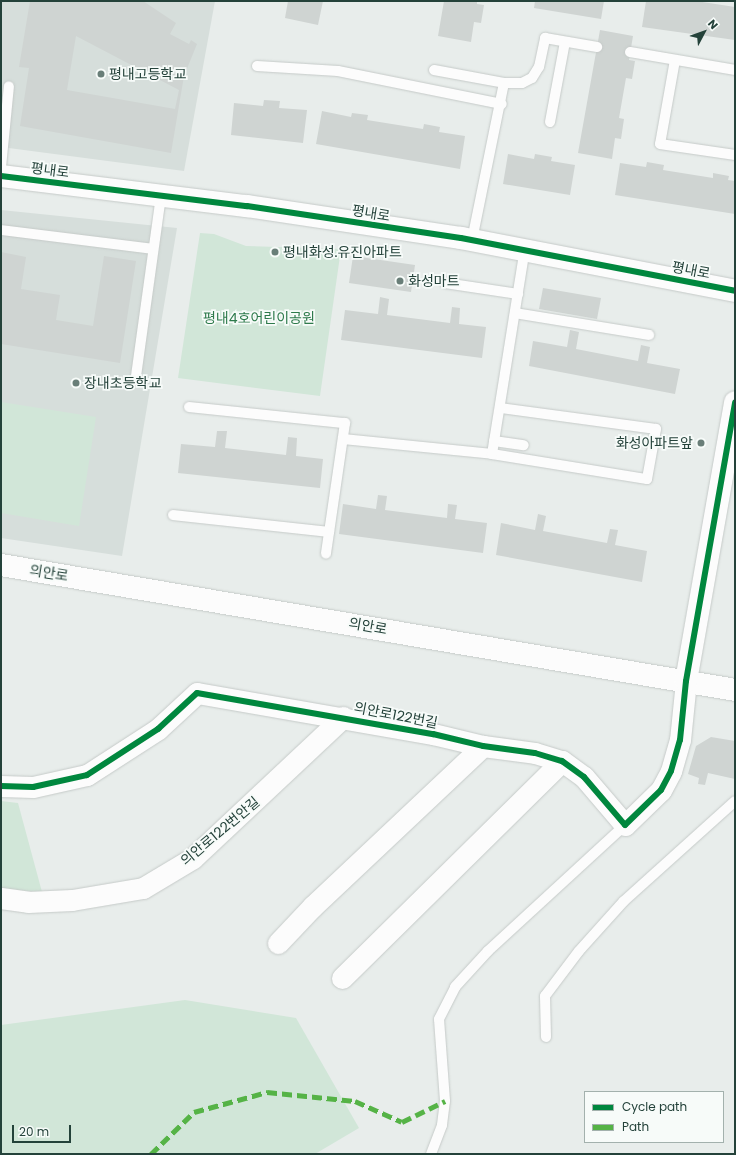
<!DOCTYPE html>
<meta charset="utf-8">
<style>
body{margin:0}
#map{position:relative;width:736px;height:1155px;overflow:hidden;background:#e8edeb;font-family:Poppins,"Noto Sans KR",sans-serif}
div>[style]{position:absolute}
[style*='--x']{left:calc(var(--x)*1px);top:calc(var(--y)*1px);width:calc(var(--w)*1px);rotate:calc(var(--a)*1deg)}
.built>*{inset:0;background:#d6dedb}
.green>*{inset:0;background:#d1e6d8}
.building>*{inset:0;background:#cfd4d2}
.roads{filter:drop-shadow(0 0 1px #c5cac8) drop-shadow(0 0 1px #c5cac8)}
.service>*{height:10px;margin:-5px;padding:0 5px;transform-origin:5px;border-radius:5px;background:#fcfcfc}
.minor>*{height:21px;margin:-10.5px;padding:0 10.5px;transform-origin:10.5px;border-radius:10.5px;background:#fcfcfc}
.tertiary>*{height:22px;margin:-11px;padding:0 11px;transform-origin:11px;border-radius:11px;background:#fcfcfc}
.quiet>*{height:5px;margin-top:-2.5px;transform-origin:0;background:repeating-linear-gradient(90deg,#55b346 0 10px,transparent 0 15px)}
.cycleway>*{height:6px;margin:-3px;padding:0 3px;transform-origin:3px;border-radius:3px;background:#00873e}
.dots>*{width:11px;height:11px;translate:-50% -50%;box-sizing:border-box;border:2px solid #f7fbf9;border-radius:50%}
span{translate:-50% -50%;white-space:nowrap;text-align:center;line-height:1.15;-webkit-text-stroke:3.5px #f7fbf9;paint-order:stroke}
.poi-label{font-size:14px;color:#24423a}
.left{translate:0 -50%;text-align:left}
.right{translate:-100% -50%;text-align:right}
.street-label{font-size:14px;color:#24423a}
.park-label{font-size:14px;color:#2d7a4b}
.frame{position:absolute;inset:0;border:2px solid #24423a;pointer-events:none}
.legend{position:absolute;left:584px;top:1091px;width:140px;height:52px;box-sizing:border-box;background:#f7fbf9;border:1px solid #a3b1ad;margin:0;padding:5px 7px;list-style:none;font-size:12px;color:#24423a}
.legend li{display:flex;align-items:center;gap:8px;height:20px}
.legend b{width:20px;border:1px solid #a3b1ad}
.north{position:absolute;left:684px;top:12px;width:40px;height:40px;-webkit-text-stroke:3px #f7fbf9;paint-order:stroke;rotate:49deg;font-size:11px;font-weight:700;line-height:16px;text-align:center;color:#24423a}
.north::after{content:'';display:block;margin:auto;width:14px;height:18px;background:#24423a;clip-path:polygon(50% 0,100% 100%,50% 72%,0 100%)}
.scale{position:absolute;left:12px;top:1125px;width:59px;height:18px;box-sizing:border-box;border:2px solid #24423a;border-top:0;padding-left:5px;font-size:12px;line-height:14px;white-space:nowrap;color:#24423a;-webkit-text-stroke:3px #f7fbf9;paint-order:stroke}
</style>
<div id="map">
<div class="built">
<i style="clip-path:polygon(1px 1px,215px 1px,184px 171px,1px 147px)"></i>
<i style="clip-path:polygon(1px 210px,177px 228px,122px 556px,1px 538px)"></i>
</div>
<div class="green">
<i style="clip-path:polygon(200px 233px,214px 234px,246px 246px,341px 249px,320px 396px,178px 378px)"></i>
<i style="clip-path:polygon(1px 402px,96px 417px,79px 526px,1px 513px)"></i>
<i style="clip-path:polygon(1px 801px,18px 803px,42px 892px,1px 889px)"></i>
<i style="clip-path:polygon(185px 1000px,296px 1018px,359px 1128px,315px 1154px,1px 1154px,1px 1025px)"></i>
</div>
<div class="building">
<i style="clip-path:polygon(evenodd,30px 1px,143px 1px,176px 23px,170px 34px,189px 44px,191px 40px,197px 44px,184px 76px,171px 153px,20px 126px,29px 68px,19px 67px,30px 1px,76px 36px,179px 90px,175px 109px,67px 90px,76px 36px)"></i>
<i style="clip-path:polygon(288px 1px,323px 1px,318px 25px,285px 18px)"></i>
<i style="clip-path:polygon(444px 1px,477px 1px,477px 4px,484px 5px,481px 23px,474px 22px,471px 42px,438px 36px)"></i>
<i style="clip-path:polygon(535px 1px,604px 1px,601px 19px,534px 8px)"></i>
<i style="clip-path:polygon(646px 1px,696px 1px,735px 7px,735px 40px,642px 27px)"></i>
<i style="clip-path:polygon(600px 30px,633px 36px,629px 60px,635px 61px,632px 79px,626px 78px,619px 118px,624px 119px,621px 139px,615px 138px,612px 159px,578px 153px)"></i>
<i style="clip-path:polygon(264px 100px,280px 101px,279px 108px,307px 110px,303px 143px,231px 135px,234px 103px,263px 106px)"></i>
<i style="clip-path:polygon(322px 111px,351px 117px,352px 113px,368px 115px,367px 120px,423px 129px,424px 124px,440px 127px,439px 132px,465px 136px,460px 169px,316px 144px)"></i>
<i style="clip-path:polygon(508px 154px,534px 159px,535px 154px,552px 157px,551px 161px,575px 165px,570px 195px,503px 184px)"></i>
<i style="clip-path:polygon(647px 162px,664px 165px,663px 170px,713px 178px,713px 173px,729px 176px,728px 180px,735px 181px,735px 214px,615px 195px,620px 163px,646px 167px)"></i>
<i style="clip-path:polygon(1px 252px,26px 257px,21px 289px,60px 295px,56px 320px,93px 326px,104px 256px,136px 261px,120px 363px,1px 344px)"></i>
<i style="clip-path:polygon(353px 256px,415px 265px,411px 292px,349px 283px)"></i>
<i style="clip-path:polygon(543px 288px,601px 298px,597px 319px,539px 309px)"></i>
<i style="clip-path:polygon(380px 297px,389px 299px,387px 315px,450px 323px,452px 307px,460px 308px,459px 324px,486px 327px,482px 358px,341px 340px,345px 310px,378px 314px)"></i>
<i style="clip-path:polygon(570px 330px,579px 332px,576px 349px,638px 361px,641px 345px,650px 347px,647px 363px,680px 369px,675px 394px,529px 366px,533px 341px,567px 347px)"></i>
<i style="clip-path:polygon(217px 431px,227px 431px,225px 448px,286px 455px,288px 437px,297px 438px,296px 456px,323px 459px,320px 488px,178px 473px,181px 444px,215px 447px)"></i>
<i style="clip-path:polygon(378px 495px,387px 496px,385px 510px,447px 518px,448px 504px,457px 505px,455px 519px,487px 523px,483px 553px,339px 534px,343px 504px,376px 509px)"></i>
<i style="clip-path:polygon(538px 514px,546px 516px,543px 531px,607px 543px,610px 529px,618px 530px,615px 545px,647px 551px,642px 582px,496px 555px,501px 523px,535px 530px)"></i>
<i style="clip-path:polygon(711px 737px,735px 741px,735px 779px,708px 773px,705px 785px,698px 784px,699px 778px,688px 774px,696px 746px)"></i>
</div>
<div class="roads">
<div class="service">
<i style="--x:630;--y:52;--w:107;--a:9.7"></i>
<i style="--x:675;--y:60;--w:85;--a:100.1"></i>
<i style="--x:660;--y:144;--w:76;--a:8.3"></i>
<i style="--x:257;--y:66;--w:81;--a:3.5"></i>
<i style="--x:338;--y:71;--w:167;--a:11.4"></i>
<i style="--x:434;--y:70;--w:71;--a:10.5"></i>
<i style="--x:504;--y:83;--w:18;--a:0"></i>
<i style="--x:522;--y:83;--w:11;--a:-27"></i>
<i style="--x:532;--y:78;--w:13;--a:-58"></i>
<i style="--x:539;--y:67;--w:30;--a:-78"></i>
<i style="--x:545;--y:38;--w:53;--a:9.8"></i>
<i style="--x:550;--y:122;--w:81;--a:-79.4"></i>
<i style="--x:1;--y:167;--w:81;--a:-84.4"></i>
<i style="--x:1;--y:230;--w:153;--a:7.1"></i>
<i style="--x:472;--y:240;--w:160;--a:-78.5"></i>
<i style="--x:445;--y:283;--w:74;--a:8.6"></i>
<i style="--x:515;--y:313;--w:136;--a:9.3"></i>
<i style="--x:136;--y:376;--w:183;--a:-82.1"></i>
<i style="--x:189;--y:407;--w:157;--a:5.9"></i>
<i style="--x:345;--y:423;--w:132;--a:98.3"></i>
<i style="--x:343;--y:439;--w:150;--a:5.7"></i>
<i style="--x:492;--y:454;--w:157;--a:9.2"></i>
<i style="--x:647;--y:479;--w:51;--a:-79.8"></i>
<i style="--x:656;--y:429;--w:156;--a:-172.3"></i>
<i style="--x:494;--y:441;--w:30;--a:8"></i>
<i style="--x:492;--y:454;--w:208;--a:-80.9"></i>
<i style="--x:173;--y:515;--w:157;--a:6.2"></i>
<i style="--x:546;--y:1037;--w:41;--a:-91.4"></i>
<i style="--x:545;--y:996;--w:56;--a:-52.9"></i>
<i style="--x:579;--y:951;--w:67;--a:-48"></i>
<i style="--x:624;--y:901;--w:149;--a:-42"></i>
<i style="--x:431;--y:1154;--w:31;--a:-69"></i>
<i style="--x:442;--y:1125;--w:24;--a:-83"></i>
<i style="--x:445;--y:1101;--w:82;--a:-94.2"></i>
<i style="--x:439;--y:1019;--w:36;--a:-63"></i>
<i style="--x:455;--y:987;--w:49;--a:-47.5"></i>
<i style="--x:488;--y:951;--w:186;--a:-42.6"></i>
</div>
<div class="minor">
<i style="--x:1;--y:786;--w:32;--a:2"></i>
<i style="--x:33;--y:787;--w:55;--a:-12.5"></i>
<i style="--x:87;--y:775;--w:85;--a:-32.9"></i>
<i style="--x:158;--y:729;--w:53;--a:-42.7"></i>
<i style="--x:197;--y:693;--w:240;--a:9.9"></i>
<i style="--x:433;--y:734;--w:51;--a:13.5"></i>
<i style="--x:483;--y:746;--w:52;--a:7.7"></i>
<i style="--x:535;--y:753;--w:28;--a:17"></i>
<i style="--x:562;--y:761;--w:27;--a:36"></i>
<i style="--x:584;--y:777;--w:63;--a:49.5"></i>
<i style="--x:625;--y:825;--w:50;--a:-44.2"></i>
<i style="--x:661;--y:790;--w:21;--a:-62"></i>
<i style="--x:671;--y:771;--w:32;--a:-74"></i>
<i style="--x:680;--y:740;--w:59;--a:-84.2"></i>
<i style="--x:1;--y:898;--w:27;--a:8"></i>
<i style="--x:28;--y:902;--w:44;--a:-2.6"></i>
<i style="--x:72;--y:900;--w:72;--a:-9.6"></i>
<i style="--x:143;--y:888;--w:58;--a:-31"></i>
<i style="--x:193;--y:858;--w:206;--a:-43.2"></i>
<i style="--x:278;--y:943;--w:50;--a:-46.6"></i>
<i style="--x:312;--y:907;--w:235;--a:-43.3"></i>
<i style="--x:342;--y:978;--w:309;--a:-44.6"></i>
</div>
<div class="tertiary">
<i style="--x:1;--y:176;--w:248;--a:7"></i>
<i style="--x:247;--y:206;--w:216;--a:8.5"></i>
<i style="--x:461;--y:238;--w:279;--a:10.9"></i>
<i style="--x:1;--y:565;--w:745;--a:9.66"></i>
<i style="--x:686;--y:681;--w:283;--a:-80"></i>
</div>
</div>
<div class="quiet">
<i style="--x:151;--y:1154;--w:60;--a:-44.3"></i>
<i style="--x:194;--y:1112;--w:76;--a:-15.3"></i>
<i style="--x:267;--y:1092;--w:88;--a:5.8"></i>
<i style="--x:355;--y:1101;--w:51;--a:24.1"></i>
<i style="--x:402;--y:1122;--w:48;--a:-26"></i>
</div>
<div class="cycleway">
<i style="--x:1;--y:176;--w:248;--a:7"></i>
<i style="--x:247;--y:206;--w:216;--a:8.5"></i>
<i style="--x:461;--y:238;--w:279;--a:10.9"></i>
<i style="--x:1;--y:786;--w:32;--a:2"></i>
<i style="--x:33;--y:787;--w:55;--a:-12.5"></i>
<i style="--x:87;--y:775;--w:85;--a:-32.9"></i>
<i style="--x:158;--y:729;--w:53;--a:-42.7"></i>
<i style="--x:197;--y:693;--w:240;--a:9.9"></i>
<i style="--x:433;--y:734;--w:51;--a:13.5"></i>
<i style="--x:483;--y:746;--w:52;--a:7.7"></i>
<i style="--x:535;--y:753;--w:28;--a:17"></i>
<i style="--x:562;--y:761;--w:27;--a:36"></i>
<i style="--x:584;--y:777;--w:63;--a:49.5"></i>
<i style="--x:625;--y:825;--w:50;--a:-44.2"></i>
<i style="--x:661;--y:790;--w:21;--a:-62"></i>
<i style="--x:671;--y:771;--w:32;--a:-74"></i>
<i style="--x:680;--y:740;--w:59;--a:-84.2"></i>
<i style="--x:686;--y:681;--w:283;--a:-80"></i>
</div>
<div class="dots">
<i style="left:101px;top:74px;background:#697e78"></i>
<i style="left:275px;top:252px;background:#697e78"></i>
<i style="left:400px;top:281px;background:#697e78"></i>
<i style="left:76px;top:383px;background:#697e78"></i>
<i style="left:701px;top:443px;background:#697e78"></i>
</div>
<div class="poi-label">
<span class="left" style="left:109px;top:74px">평내고등학교</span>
<span class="left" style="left:283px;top:252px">평내화성.유진아파트</span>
<span class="left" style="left:408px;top:281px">화성마트</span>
<span class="left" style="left:84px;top:383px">장내초등학교</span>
<span class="right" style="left:693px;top:443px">화성아파트앞</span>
</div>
<div class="street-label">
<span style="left:50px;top:170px;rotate:7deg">평내로</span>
<span style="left:371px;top:213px;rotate:9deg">평내로</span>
<span style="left:691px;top:270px;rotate:11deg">평내로</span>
<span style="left:49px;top:573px;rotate:9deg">의안로</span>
<span style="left:368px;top:626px;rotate:10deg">의안로</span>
<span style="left:396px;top:715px;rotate:11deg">의안로122번길</span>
<span style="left:220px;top:831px;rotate:-40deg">의안로122번안길</span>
</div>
<div class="park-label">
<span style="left:259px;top:318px">평내4호어린이공원</span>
</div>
<div class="frame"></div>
<ul class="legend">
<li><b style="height:5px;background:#00873e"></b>Cycle path</li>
<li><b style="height:5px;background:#55b346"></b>Path</li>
</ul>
<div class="north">N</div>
<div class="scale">20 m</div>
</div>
